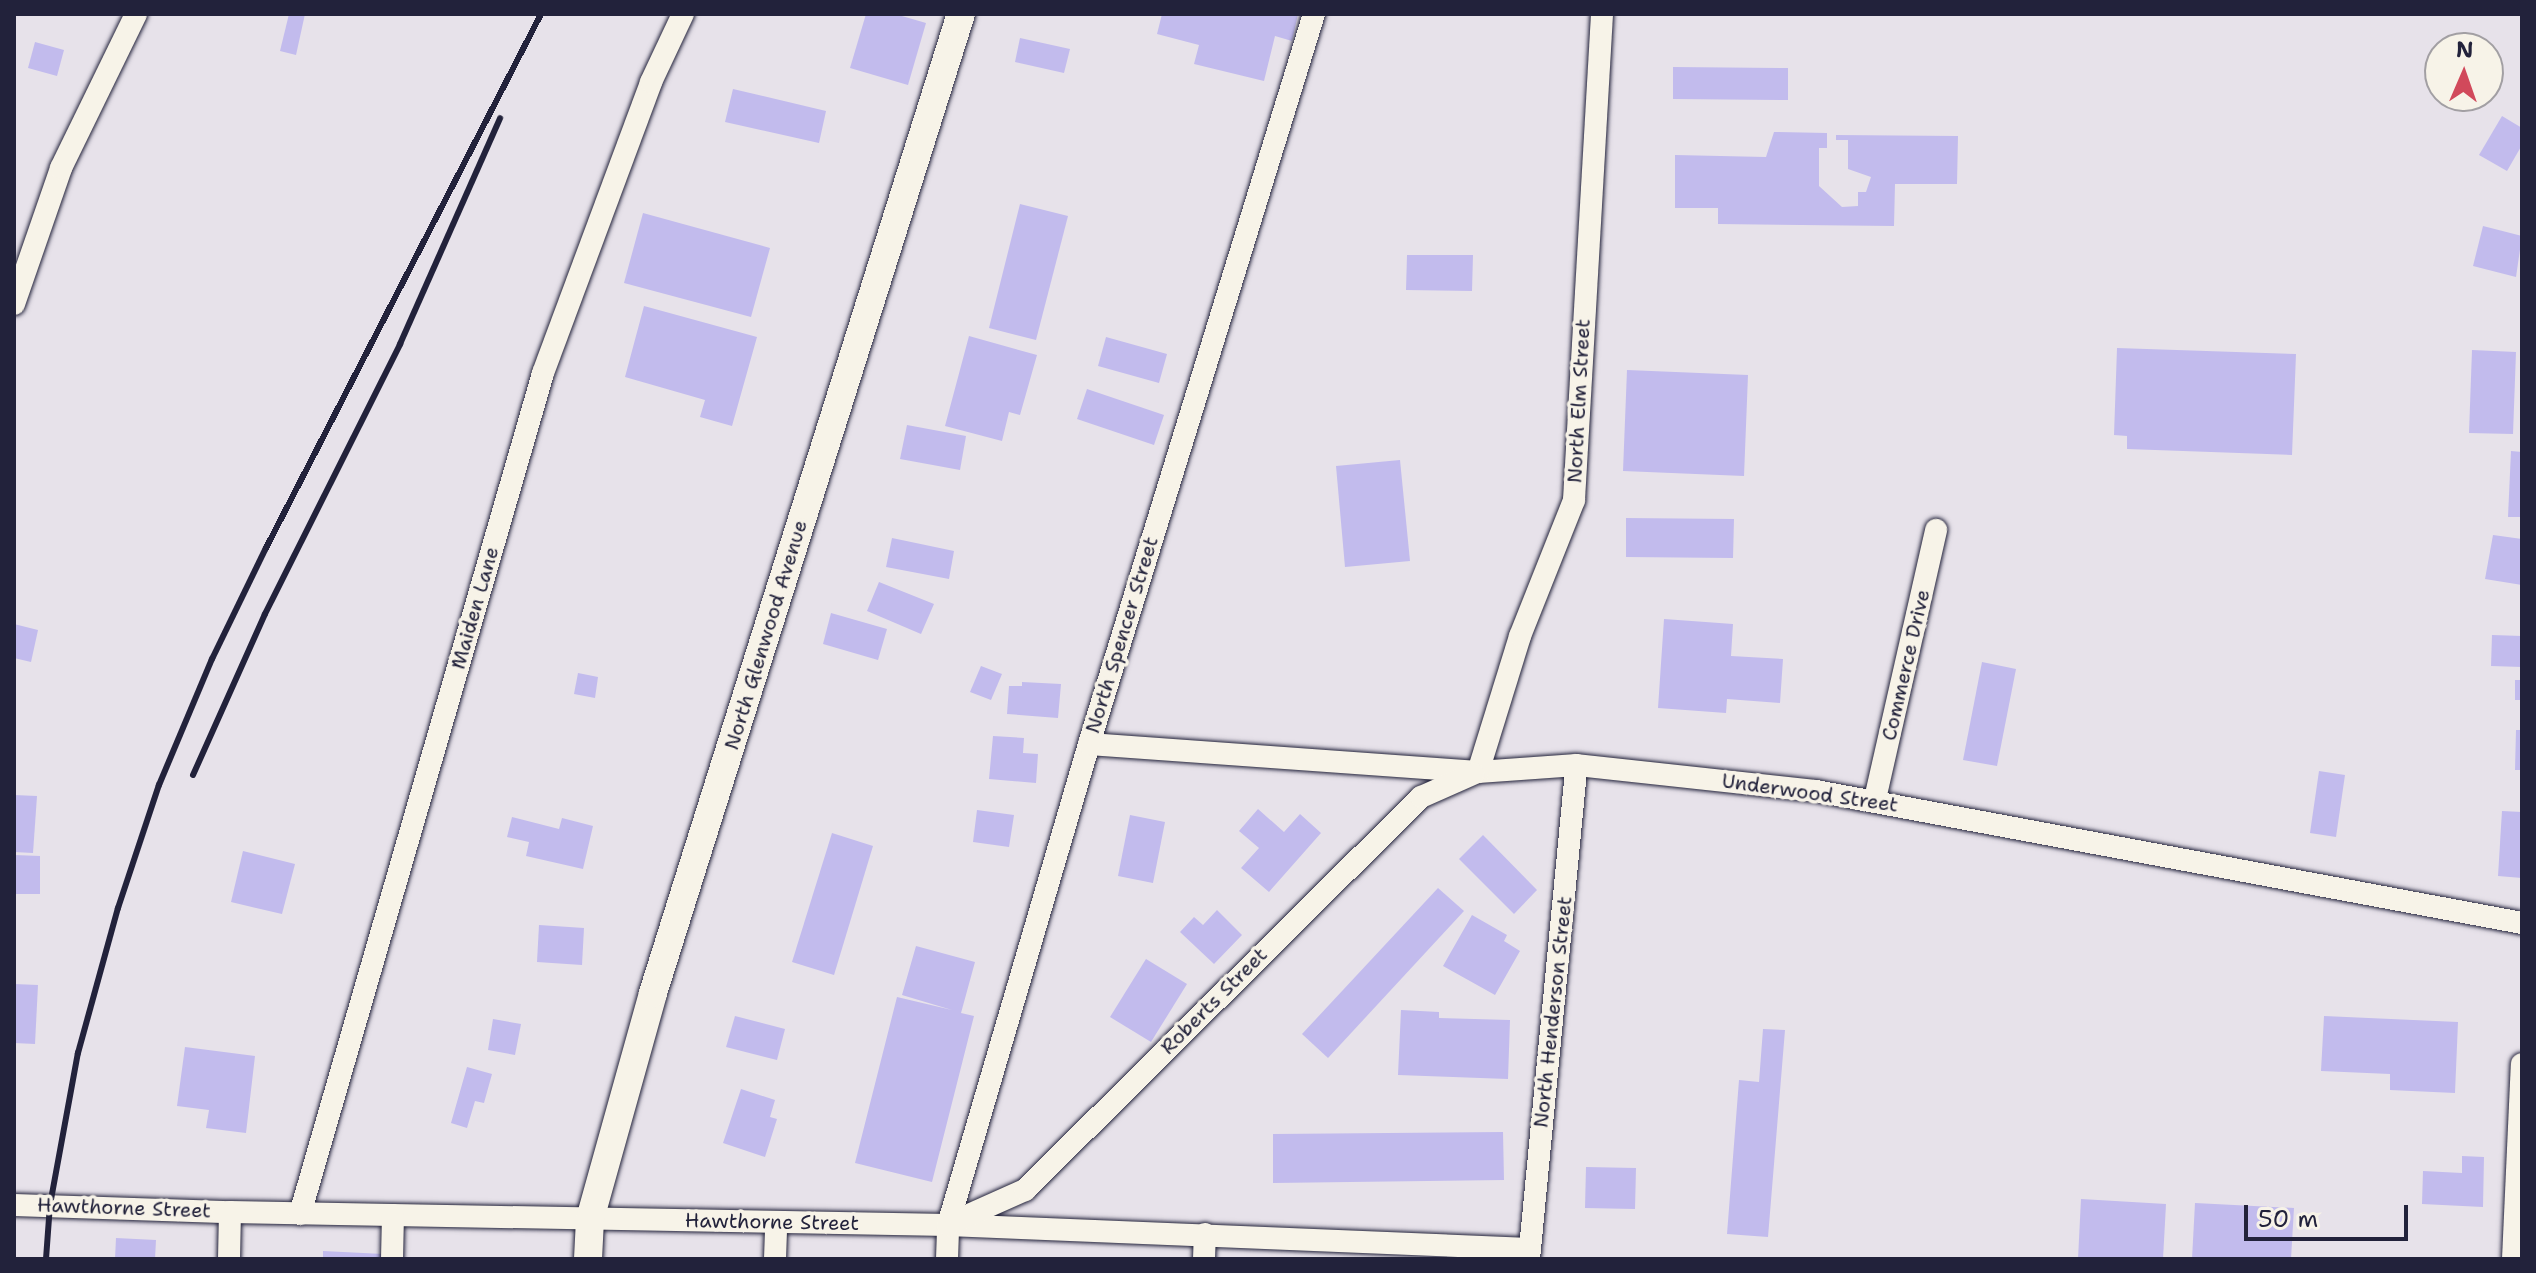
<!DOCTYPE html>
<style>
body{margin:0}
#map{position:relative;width:2536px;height:1273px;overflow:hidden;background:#e7e2ea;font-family:"Shantell Sans",sans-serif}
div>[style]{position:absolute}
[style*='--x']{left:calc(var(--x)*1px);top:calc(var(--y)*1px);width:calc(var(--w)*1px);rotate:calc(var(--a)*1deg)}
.building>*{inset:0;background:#c2bbed}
.roads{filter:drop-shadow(0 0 2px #22223b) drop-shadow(0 0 2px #22223b)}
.minor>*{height:22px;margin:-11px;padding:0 11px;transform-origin:11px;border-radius:11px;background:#f7f3e8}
.major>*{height:28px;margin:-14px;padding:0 14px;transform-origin:14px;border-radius:14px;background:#f7f3e8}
.rail>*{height:6px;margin:-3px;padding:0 3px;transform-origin:3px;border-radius:3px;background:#22223b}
span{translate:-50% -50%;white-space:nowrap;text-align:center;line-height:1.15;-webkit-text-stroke:7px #f7f3e8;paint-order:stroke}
.street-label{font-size:20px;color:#22223b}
.frame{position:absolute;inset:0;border:16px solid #22223b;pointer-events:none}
.north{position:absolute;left:2424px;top:32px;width:80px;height:80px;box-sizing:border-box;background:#f7f3e8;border:2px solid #a29fa3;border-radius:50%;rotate:2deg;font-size:22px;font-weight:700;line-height:32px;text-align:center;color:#22223b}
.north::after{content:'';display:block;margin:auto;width:28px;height:36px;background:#d1495b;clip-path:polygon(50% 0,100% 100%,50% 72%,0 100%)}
.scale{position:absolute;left:2244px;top:1205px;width:164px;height:36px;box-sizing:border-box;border:4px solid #22223b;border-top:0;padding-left:10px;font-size:24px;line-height:28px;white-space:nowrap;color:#22223b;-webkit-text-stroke:6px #f7f3e8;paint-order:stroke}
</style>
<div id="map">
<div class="building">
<i style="clip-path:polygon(289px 14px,305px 14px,296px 55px,280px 51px)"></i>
<i style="clip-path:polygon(866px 14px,895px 14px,926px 23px,908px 85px,850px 68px)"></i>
<i style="clip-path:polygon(1162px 14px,1298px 14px,1292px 41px,1275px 36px,1264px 81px,1194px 64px,1199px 45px,1157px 34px)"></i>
<i style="clip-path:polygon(1020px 38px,1070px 49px,1064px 73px,1015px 62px)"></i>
<i style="clip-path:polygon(35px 42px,64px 50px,57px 76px,28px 68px)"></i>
<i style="clip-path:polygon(1673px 67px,1788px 68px,1788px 100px,1673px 99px)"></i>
<i style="clip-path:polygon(733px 89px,826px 111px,819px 143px,725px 122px)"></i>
<i style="clip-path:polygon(2502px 116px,2522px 128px,2522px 145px,2507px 171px,2479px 155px)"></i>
<i style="clip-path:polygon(1774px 132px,1827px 133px,1827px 148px,1819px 148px,1819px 186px,1842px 207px,1858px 206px,1858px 192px,1866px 192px,1871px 177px,1848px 169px,1848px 140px,1836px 140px,1836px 135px,1958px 136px,1957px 184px,1895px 184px,1894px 226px,1718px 224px,1718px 208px,1675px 208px,1675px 155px,1766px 157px)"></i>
<i style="clip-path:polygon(1020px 204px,1068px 216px,1036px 340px,989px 328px)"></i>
<i style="clip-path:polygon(643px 213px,770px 248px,751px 317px,624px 283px)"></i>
<i style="clip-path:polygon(2483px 226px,2522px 236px,2516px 277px,2473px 266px)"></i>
<i style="clip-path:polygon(1407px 255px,1473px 255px,1472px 291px,1406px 290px)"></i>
<i style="clip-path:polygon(644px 306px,757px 337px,732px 426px,700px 417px,705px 400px,625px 377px)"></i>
<i style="clip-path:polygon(969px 336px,1037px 355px,1020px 415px,1009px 412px,1002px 441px,945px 426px)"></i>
<i style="clip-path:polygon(1106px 337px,1167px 354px,1159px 383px,1098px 366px)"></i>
<i style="clip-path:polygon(2117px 348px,2296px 354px,2292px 455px,2127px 449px,2127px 436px,2114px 435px)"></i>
<i style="clip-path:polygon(2472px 350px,2516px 352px,2513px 434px,2469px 433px)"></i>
<i style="clip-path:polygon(1627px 370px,1748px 375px,1744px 476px,1623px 471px)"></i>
<i style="clip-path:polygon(1087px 389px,1164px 415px,1154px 445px,1077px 419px)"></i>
<i style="clip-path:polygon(907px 425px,966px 436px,960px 470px,900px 459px)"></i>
<i style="clip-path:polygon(2511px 451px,2522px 452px,2522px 517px,2508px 517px)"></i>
<i style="clip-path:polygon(1400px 460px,1410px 561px,1345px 567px,1336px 466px)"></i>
<i style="clip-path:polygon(1626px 518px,1734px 519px,1733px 558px,1626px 557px)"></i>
<i style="clip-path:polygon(2493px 535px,2522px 539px,2522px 585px,2485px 579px)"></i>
<i style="clip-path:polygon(892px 538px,954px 551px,949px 579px,886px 567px)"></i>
<i style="clip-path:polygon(879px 582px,934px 604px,921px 634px,867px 611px)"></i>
<i style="clip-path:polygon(831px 613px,887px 629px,878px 660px,823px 644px)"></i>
<i style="clip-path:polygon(1664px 619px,1733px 624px,1731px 656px,1783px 659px,1780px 703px,1727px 699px,1726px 713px,1658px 708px)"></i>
<i style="clip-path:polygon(14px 624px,38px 630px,31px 662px,14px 658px)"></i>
<i style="clip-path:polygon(2492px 635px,2522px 636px,2522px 667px,2491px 666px)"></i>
<i style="clip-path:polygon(1982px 662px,2016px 669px,1997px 766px,1963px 760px)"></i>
<i style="clip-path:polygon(981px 666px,1002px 674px,991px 700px,970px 692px)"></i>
<i style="clip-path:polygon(578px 673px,598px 677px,595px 698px,574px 694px)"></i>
<i style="clip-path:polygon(2515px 680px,2522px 680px,2522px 700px,2515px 700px)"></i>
<i style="clip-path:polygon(1022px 682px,1061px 684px,1058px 718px,1007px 714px,1009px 686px,1022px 686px)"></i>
<i style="clip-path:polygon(2516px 730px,2522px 730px,2522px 770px,2515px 770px)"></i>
<i style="clip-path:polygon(993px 736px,1024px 738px,1023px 753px,1038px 754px,1036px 783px,989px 779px)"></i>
<i style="clip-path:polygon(2319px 771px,2345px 775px,2336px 837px,2310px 833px)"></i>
<i style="clip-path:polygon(14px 795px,37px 796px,33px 853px,14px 852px)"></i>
<i style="clip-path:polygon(1258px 809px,1284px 832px,1300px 814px,1321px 833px,1269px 892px,1241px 868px,1259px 848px,1239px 831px)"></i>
<i style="clip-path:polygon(977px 810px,1014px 815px,1009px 847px,973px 842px)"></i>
<i style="clip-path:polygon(2502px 811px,2522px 812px,2522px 878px,2498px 876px)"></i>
<i style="clip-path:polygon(1130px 815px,1165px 822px,1153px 883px,1118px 876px)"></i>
<i style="clip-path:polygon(512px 817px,559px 829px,562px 818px,593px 826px,583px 869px,526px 856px,529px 842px,507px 837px)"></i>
<i style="clip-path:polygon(832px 833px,873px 846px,834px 975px,792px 962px)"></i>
<i style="clip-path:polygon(1483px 835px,1537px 890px,1514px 914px,1459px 859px)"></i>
<i style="clip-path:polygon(243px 851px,295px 864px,282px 914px,231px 902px)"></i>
<i style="clip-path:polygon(14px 855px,40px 856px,40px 894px,14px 894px)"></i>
<i style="clip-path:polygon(1438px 888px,1464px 911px,1328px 1058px,1302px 1034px)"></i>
<i style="clip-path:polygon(1217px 910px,1242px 935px,1214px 964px,1180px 932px,1194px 917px,1203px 925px)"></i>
<i style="clip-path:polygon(1472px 915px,1507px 935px,1504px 941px,1520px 951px,1495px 995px,1443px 966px)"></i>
<i style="clip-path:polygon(539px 925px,584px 928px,582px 965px,537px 962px)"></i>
<i style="clip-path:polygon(916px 946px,975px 962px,961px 1013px,974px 1016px,932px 1182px,855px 1163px,897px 997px,952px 1010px,902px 995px)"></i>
<i style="clip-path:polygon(1146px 959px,1187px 984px,1151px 1042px,1110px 1017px)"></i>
<i style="clip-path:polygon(14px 984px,38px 985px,35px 1044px,14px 1043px)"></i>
<i style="clip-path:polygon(1401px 1010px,1439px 1012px,1439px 1018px,1510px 1020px,1508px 1079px,1398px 1075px)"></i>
<i style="clip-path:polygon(735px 1016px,785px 1029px,777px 1060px,726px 1047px)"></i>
<i style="clip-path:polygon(2324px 1016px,2458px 1022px,2455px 1093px,2390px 1090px,2390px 1074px,2321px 1071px)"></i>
<i style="clip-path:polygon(493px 1019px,521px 1024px,515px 1055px,488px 1050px)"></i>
<i style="clip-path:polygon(1763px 1029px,1785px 1030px,1768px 1237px,1727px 1234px,1739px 1080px,1759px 1082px)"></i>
<i style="clip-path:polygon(185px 1047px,255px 1056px,246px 1133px,206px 1128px,209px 1110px,177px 1106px)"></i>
<i style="clip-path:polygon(467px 1067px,492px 1074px,484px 1103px,475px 1101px,467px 1128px,451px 1123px)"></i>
<i style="clip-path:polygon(741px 1089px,775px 1100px,770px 1117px,777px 1119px,765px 1157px,723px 1143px)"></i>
<i style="clip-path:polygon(1503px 1132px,1504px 1180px,1273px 1183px,1273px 1134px)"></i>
<i style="clip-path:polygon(2462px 1156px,2484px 1157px,2483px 1207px,2422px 1204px,2423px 1171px,2462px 1173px)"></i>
<i style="clip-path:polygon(1586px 1167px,1636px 1168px,1635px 1209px,1585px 1208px)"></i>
<i style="clip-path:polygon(2081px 1199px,2166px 1204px,2163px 1259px,2078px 1259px)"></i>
<i style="clip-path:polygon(2195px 1203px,2294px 1208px,2291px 1259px,2192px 1259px)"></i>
<i style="clip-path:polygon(116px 1238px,156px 1240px,155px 1259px,115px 1259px)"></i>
<i style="clip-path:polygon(323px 1251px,383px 1254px,383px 1259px,323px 1259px)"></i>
</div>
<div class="roads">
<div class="minor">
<i style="--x:14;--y:304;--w:144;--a:-70.9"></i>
<i style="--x:61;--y:168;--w:171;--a:-64"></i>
<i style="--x:1089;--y:744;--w:390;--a:4.1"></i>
<i style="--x:1478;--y:772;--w:99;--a:-4"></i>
<i style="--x:1577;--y:765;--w:240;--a:6.2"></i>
<i style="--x:1816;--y:791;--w:718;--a:10.59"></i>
<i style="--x:1478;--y:772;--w:142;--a:-72.8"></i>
<i style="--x:1520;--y:636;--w:146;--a:-68.3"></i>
<i style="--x:1574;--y:500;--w:487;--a:-86.7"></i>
<i style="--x:1875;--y:799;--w:276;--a:-77.2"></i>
<i style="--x:14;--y:1205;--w:216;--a:1.9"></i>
<i style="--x:230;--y:1212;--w:718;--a:1.04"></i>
<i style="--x:948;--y:1225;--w:582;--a:2.36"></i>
<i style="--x:300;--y:1214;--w:875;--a:-73.88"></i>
<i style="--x:543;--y:373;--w:310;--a:-69.6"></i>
<i style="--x:651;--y:82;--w:75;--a:-64.8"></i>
<i style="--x:953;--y:1222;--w:79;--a:-24"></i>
<i style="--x:1025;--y:1190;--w:558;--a:-44.78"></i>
<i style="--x:1421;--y:797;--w:57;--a:-23.9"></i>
<i style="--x:229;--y:1259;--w:47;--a:-88.8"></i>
<i style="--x:392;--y:1259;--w:44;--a:-88.7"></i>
<i style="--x:775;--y:1259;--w:37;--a:-88"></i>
<i style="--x:947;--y:1259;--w:34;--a:-88"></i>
<i style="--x:948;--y:1225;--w:501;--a:-73.66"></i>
<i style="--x:1089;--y:744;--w:764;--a:-72.87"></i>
<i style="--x:1204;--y:1259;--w:25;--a:-88"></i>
<i style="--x:1529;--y:1259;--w:496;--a:-84.5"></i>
<i style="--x:2513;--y:1259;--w:195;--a:-87.4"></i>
</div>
<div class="major">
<i style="--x:588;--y:1259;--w:40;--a:-87.1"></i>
<i style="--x:590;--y:1219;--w:235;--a:-74.4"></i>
<i style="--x:653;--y:993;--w:1026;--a:-72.54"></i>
</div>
</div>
<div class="rail">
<i style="--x:193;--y:775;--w:176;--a:-65.9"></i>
<i style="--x:265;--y:614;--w:302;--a:-63.4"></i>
<i style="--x:400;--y:344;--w:247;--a:-66.1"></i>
<i style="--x:46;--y:1259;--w:54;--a:-85.8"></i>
<i style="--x:50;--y:1205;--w:155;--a:-79.6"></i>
<i style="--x:78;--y:1053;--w:150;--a:-74.6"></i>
<i style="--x:118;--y:908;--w:130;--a:-71.6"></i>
<i style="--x:159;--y:785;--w:137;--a:-67.2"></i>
<i style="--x:212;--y:659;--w:123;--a:-64.1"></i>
<i style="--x:266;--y:548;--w:601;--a:-62.75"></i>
</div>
<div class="street-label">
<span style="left:1579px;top:401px;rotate:-87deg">North Elm Street</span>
<span style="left:475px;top:608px;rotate:-74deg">Maiden Lane</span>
<span style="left:766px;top:635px;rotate:-73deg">North Glenwood Avenue</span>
<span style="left:1122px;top:635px;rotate:-73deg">North Spencer Street</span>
<span style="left:1906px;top:665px;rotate:-77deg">Commerce Drive</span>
<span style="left:1810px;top:793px;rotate:8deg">Underwood Street</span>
<span style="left:1214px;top:1001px;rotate:-45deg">Roberts Street</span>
<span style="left:1553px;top:1012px;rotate:-84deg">North Henderson Street</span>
<span style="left:124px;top:1208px;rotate:2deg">Hawthorne Street</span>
<span style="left:772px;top:1222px;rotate:1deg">Hawthorne Street</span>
</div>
<div class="frame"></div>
<div class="north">N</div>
<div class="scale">50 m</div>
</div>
